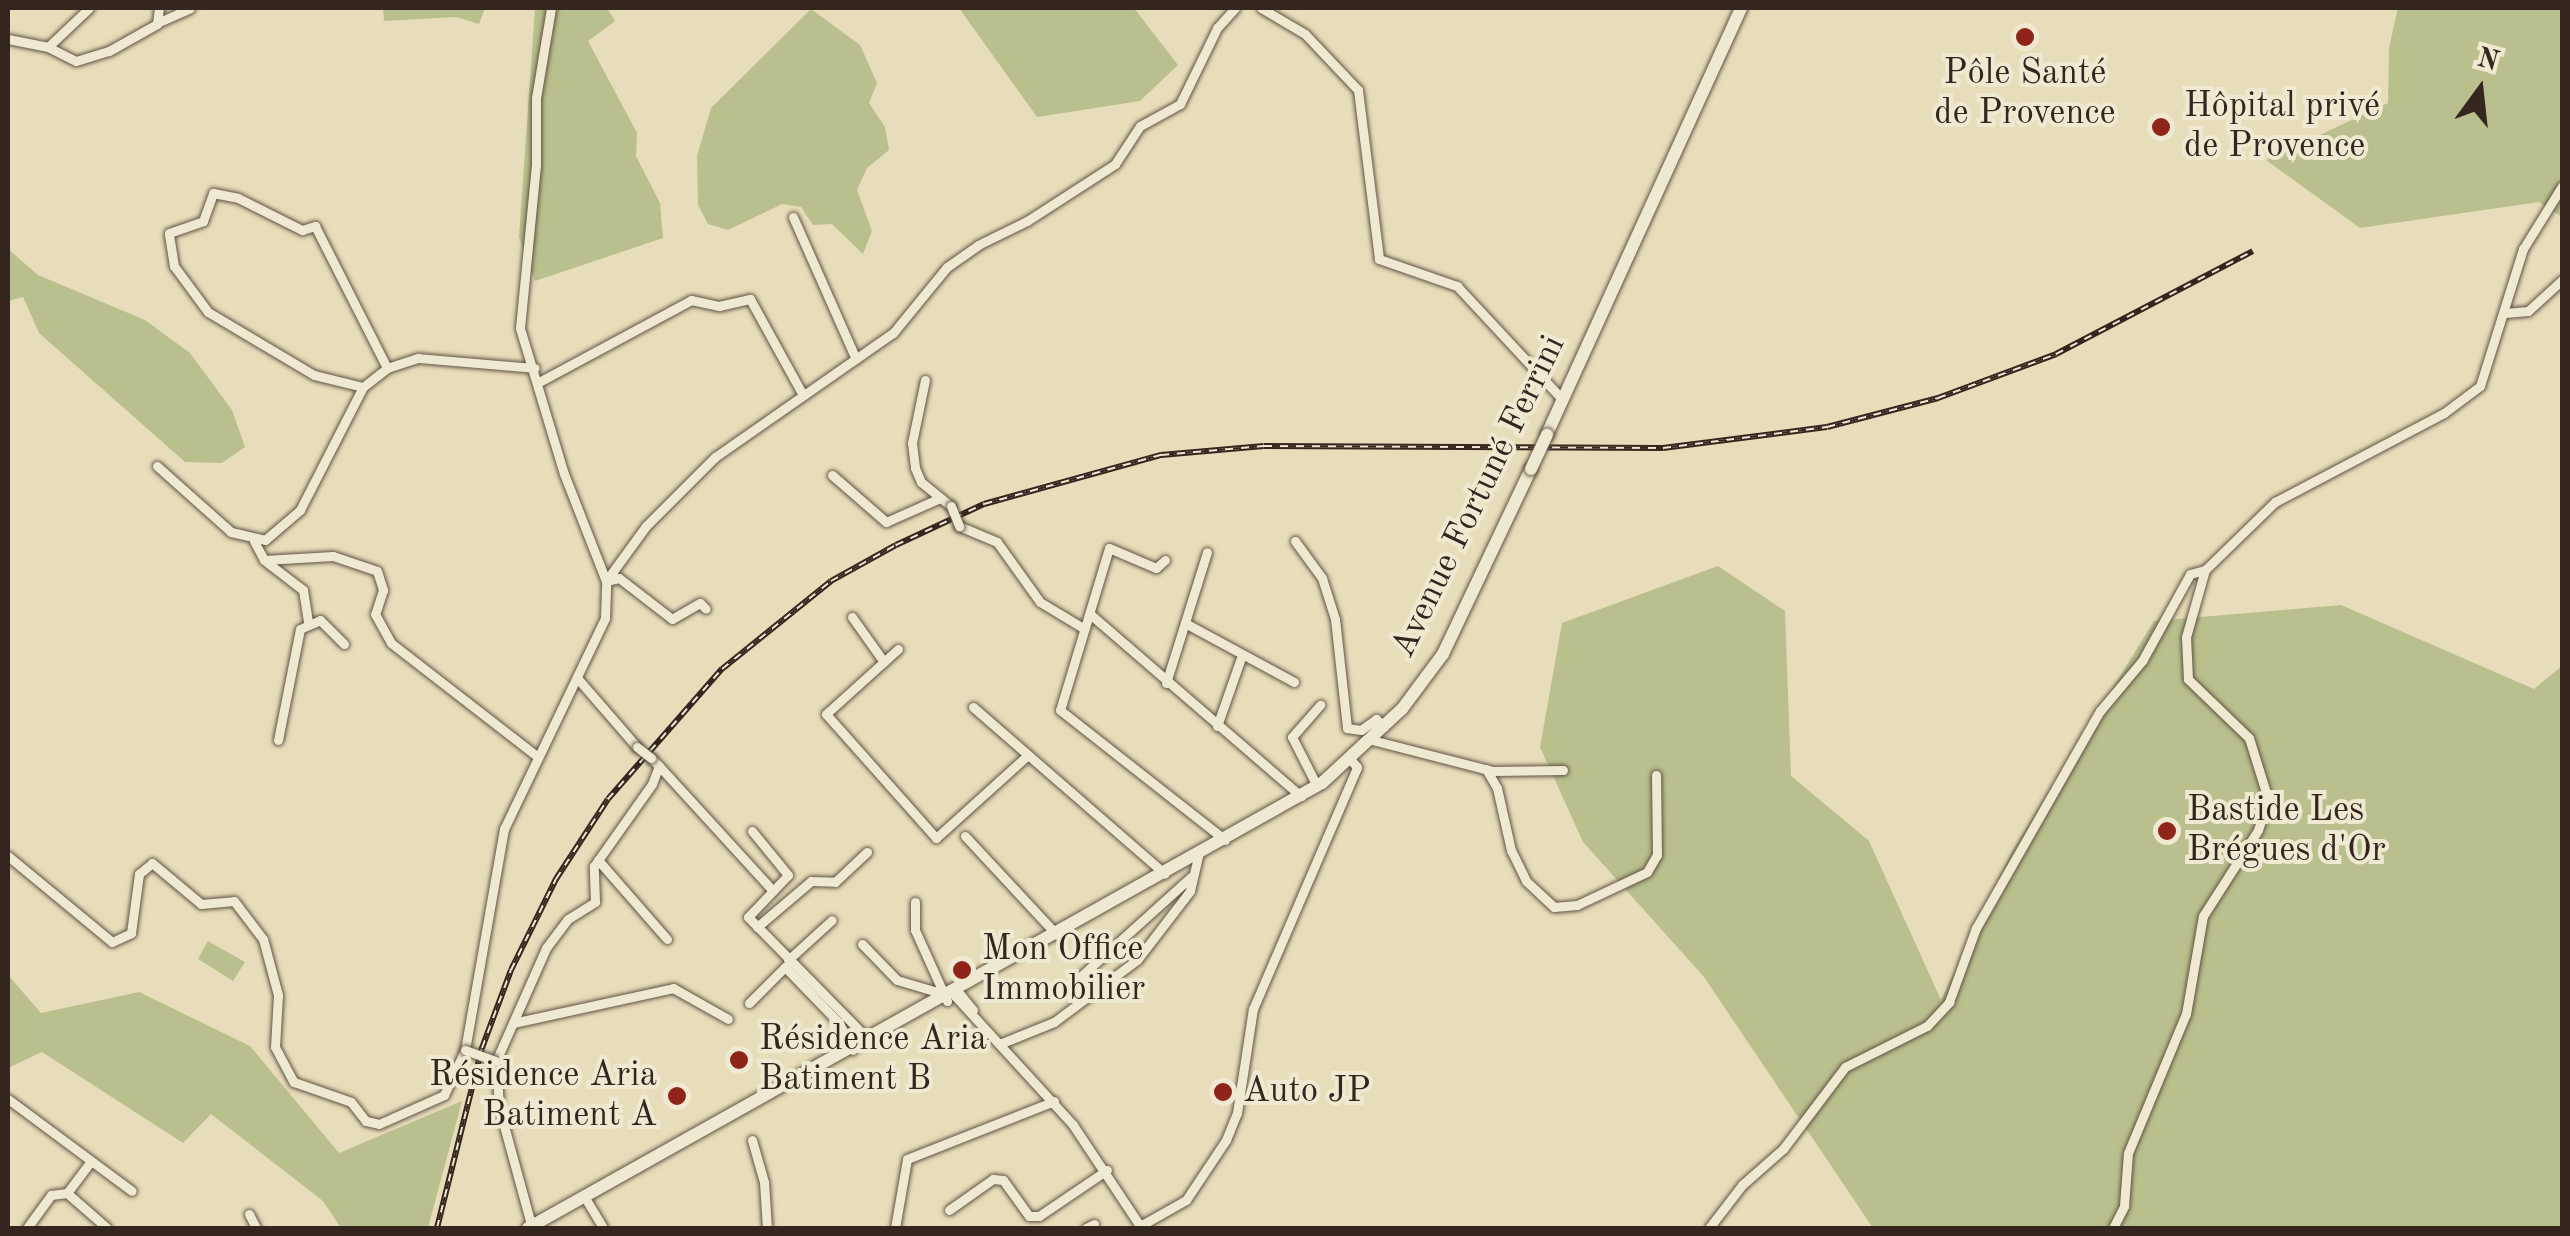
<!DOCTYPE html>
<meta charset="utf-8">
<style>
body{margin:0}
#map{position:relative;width:2570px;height:1236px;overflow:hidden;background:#e8ddba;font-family:"Old Standard TT",serif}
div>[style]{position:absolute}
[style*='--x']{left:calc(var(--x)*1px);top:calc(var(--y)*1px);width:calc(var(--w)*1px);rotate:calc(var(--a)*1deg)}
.green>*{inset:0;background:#b9c08d}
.roads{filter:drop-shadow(0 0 2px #615345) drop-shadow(0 0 2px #615345)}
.street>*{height:9px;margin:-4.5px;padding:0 4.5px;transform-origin:4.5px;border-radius:4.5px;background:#f0e9d2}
.secondary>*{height:12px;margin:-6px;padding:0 6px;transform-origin:6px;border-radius:6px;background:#f0e9d2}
.rail>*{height:6px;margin-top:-3px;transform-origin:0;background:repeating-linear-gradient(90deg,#f0e9d2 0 8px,#34251e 0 16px);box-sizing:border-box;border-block:2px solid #34251e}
.bridges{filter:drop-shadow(0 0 2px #615345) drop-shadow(0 0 2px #615345)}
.street-bridge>*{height:9px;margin:-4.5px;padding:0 4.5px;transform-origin:4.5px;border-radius:4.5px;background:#f0e9d2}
.secondary-bridge>*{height:12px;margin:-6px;padding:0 6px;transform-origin:6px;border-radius:6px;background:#f0e9d2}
.dots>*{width:28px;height:28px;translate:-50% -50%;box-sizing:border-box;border:5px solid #f0e9d2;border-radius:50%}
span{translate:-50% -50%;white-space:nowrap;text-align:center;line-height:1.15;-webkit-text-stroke:8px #f0e9d2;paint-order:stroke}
.poi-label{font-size:35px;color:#34251e}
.left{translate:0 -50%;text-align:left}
.right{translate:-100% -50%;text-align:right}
.street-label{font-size:35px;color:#34251e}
.frame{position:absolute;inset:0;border:10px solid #34251e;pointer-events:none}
.north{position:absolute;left:2430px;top:40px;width:100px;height:100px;-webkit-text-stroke:8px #f0e9d2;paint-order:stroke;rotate:15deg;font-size:28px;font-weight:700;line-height:40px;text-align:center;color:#34251e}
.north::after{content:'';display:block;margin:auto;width:35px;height:45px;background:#34251e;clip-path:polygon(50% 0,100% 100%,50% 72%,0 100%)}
</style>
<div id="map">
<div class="green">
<i style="clip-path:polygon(383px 8px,485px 8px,479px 24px,456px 17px,384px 21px)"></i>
<i style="clip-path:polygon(535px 8px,607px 8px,615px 21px,588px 41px,637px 133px,636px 156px,660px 203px,663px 238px,535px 281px,519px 237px)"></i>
<i style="clip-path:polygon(959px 8px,1134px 8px,1178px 65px,1140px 101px,1037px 117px)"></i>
<i style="clip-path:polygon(2398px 8px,2562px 8px,2562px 217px,2539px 202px,2360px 228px,2266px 160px,2388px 103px,2389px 48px)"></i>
<i style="clip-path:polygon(811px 9px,860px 45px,877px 83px,869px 103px,885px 127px,889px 150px,867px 168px,857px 190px,872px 231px,863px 254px,832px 224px,813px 225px,801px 207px,782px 204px,728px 230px,708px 224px,698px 205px,697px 156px,711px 108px)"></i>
<i style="clip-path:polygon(8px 249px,38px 275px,145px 320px,190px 353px,232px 410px,245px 447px,222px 463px,185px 462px,39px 333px,23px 297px,8px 301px)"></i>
<i style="clip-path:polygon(1718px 566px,1785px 611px,1791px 776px,1869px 841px,1941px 1000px,2011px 853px,2154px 621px,2341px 605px,2534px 689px,2562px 666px,2562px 1228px,1873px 1228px,1704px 977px,1583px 842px,1540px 747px,1562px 623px)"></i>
<i style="clip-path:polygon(208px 941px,245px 962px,233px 981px,198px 959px)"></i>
<i style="clip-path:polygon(8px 975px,41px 1013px,139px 992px,250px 1046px,339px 1153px,462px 1101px,428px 1228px,341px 1228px,323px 1201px,211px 1114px,183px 1143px,42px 1052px,8px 1068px)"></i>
</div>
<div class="roads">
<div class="street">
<i style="--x:1261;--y:8;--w:51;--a:30.6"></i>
<i style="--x:1305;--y:34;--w:77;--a:46.6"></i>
<i style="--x:1358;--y:90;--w:170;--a:82.9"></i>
<i style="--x:1379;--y:259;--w:83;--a:19.1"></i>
<i style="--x:1457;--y:286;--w:154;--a:47.1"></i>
<i style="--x:157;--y:23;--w:36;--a:-24"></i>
<i style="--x:8;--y:39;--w:41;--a:11.3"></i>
<i style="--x:48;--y:47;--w:57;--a:-43.6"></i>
<i style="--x:48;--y:47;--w:31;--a:27"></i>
<i style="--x:76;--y:61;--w:34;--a:-17"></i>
<i style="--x:109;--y:51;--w:55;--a:-29.4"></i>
<i style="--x:157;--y:24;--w:16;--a:-83"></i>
<i style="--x:793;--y:217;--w:155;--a:66.1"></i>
<i style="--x:2505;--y:313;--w:23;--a:-5"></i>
<i style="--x:2528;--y:311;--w:46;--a:-42.4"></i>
<i style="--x:925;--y:380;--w:64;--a:101.7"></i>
<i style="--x:912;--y:443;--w:25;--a:83"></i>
<i style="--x:915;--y:468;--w:15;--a:67"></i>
<i style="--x:921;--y:482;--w:38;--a:39"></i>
<i style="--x:539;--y:382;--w:173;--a:-28.3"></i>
<i style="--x:691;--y:300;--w:29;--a:12"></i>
<i style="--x:719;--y:306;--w:32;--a:-13"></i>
<i style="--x:750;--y:299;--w:110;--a:61.1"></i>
<i style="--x:363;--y:387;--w:50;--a:-166.2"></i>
<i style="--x:314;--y:375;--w:123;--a:-149.3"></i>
<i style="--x:208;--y:312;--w:57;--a:-126.5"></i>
<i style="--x:174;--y:266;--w:33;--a:-99"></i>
<i style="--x:169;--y:233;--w:36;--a:-19"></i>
<i style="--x:203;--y:221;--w:30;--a:-70"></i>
<i style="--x:213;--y:193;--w:25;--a:11"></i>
<i style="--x:238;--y:198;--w:72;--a:26.6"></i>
<i style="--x:302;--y:230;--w:14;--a:-17"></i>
<i style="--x:315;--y:226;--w:159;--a:63.1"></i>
<i style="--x:157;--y:466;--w:99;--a:41.7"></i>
<i style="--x:231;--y:532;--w:35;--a:13"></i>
<i style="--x:265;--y:540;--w:46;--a:-40.6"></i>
<i style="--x:300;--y:510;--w:138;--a:-62.9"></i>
<i style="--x:363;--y:387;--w:31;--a:-38"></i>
<i style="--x:387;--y:368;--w:33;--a:-18"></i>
<i style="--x:418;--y:358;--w:117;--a:4.9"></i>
<i style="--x:832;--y:475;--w:72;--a:41"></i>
<i style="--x:886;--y:522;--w:57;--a:-23.9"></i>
<i style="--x:959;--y:526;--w:41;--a:22.8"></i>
<i style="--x:997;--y:542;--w:74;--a:54.4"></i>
<i style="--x:1040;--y:602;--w:52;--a:31"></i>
<i style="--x:254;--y:541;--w:21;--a:62"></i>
<i style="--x:264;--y:560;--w:49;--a:37.6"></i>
<i style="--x:303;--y:590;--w:31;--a:81"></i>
<i style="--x:1295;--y:541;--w:46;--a:53.9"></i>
<i style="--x:1322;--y:578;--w:43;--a:72.4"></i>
<i style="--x:1335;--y:619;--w:110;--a:83.7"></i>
<i style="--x:1347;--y:728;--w:14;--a:8"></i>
<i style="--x:1361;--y:730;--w:19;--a:-36"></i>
<i style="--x:1376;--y:719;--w:11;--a:45"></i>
<i style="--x:264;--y:560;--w:69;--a:-3.3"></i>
<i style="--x:333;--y:556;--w:46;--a:18.8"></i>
<i style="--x:377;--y:571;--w:20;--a:72"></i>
<i style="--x:383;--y:590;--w:25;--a:108"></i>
<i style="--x:375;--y:614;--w:33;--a:61"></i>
<i style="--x:391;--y:643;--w:186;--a:37.8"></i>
<i style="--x:1165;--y:560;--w:12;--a:138"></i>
<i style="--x:1156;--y:568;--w:51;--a:-156.9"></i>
<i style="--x:1109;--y:548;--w:169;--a:106.8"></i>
<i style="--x:1060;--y:710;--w:210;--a:38.2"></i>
<i style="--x:606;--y:581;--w:68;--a:-54"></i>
<i style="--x:646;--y:526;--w:98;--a:-45"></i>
<i style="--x:715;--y:457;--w:217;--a:-34.9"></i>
<i style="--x:893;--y:333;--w:85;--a:-50.7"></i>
<i style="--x:947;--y:267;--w:38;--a:-35"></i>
<i style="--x:978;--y:245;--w:55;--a:-26.1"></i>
<i style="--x:1027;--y:221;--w:105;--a:-32.9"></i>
<i style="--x:1115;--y:164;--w:45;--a:-56.7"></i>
<i style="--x:1140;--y:126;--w:46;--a:-28.8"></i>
<i style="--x:1180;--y:104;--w:85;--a:-64"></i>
<i style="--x:1217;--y:28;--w:27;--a:-48"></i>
<i style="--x:606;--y:581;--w:13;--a:-13"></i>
<i style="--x:619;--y:578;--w:67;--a:37.7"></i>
<i style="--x:672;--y:619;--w:32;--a:-30"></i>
<i style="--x:700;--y:603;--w:8;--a:45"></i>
<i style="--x:1090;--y:614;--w:279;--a:40.8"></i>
<i style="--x:852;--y:617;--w:55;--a:54.6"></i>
<i style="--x:1185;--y:623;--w:124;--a:28.4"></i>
<i style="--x:898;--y:649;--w:97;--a:137.9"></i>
<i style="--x:826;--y:714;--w:166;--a:48.4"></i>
<i style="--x:936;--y:838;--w:124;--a:-42.1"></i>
<i style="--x:578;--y:679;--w:90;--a:49.1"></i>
<i style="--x:1166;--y:683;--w:137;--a:-72.6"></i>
<i style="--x:973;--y:707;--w:254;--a:41"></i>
<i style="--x:1217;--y:726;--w:72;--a:-70.6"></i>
<i style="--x:278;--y:740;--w:113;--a:-78.8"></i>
<i style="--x:300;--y:629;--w:22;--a:-24"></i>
<i style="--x:320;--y:620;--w:34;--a:45"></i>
<i style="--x:1372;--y:740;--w:125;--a:14.4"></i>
<i style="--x:1493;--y:771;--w:70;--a:-0.8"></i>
<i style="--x:659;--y:766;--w:169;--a:47.6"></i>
<i style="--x:1486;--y:769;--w:22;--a:60"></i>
<i style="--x:1497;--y:788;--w:64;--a:77.3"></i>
<i style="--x:1511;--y:850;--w:34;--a:64"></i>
<i style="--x:1526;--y:881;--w:38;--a:43"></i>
<i style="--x:1554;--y:907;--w:23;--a:-5"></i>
<i style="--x:1577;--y:905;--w:77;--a:-25.2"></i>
<i style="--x:1647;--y:872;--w:20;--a:-60"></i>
<i style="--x:1657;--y:855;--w:80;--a:-90.7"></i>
<i style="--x:1317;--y:786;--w:55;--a:-117"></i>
<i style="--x:1292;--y:737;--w:43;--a:-48.8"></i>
<i style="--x:752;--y:831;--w:57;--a:50.7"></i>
<i style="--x:788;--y:875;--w:58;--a:133.6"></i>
<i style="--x:748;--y:917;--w:173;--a:45.5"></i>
<i style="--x:965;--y:836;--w:135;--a:47.1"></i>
<i style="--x:8;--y:856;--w:135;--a:39.6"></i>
<i style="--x:112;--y:942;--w:21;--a:-25"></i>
<i style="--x:131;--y:933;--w:60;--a:-82.3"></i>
<i style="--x:139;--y:874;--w:17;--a:-40"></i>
<i style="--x:152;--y:863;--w:64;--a:39.9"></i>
<i style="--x:201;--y:904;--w:33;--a:-5"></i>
<i style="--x:234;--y:901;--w:48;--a:52.7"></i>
<i style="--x:263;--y:939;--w:58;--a:75"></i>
<i style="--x:278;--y:995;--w:52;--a:93.3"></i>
<i style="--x:275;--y:1047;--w:40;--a:62"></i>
<i style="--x:294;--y:1082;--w:60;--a:19.3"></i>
<i style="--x:351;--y:1102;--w:24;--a:52"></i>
<i style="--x:366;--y:1121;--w:13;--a:13"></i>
<i style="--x:379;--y:1124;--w:71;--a:-24"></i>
<i style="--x:444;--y:1095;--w:50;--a:-65"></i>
<i style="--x:465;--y:1050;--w:224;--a:-80"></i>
<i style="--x:504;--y:829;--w:234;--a:-64.4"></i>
<i style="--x:605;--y:618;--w:37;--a:-88"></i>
<i style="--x:606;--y:581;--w:115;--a:-111.4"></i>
<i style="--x:564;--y:474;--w:152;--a:-106.8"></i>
<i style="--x:520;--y:328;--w:163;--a:-84.4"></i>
<i style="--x:536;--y:166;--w:68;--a:-90"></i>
<i style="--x:536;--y:98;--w:91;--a:-80.5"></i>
<i style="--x:598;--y:860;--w:105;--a:48.9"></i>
<i style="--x:915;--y:902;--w:28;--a:90"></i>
<i style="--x:915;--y:930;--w:78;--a:65.7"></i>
<i style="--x:757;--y:927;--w:71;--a:-40.4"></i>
<i style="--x:811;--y:881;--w:24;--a:2"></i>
<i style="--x:835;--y:882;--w:44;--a:-43.2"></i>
<i style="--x:862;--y:944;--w:50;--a:45.8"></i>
<i style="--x:897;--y:980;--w:49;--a:16.6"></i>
<i style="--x:788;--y:960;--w:59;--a:-42.3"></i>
<i style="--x:1081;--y:976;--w:148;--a:-42"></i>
<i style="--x:749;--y:1003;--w:51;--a:-45"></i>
<i style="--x:785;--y:967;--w:78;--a:46"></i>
<i style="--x:839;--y:1023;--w:30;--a:63"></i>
<i style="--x:973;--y:1010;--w:28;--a:-129"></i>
<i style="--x:955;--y:988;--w:8;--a:90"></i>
<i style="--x:955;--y:996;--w:175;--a:47.5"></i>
<i style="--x:1073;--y:1125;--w:121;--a:56.4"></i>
<i style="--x:513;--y:1023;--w:164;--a:-12.3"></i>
<i style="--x:673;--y:988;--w:63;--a:29.4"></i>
<i style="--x:1002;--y:1043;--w:56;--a:-22"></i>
<i style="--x:1054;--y:1022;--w:104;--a:-36.8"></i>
<i style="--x:1137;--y:960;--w:87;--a:-52.5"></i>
<i style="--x:1190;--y:891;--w:37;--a:-77"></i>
<i style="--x:8;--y:1099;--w:154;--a:36.6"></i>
<i style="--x:752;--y:1140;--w:44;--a:74.1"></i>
<i style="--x:764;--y:1182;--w:46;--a:86.3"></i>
<i style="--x:67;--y:1193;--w:53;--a:41.2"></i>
<i style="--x:67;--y:1193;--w:40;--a:-53"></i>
<i style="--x:584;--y:1196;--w:37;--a:59"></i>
<i style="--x:949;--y:1210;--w:54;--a:-35.2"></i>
<i style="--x:993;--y:1179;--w:10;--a:6"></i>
<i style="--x:1003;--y:1180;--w:44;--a:54.2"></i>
<i style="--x:1029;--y:1216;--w:10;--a:0"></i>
<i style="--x:1039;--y:1216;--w:82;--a:-34.1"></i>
<i style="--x:249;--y:1214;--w:16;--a:63"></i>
<i style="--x:1140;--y:1226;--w:53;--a:-29.5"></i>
<i style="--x:1186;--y:1200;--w:72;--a:-56.3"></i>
<i style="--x:1226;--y:1140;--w:29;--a:-68"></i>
<i style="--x:1237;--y:1113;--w:105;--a:-81.3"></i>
<i style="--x:1253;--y:1009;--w:263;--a:-66.7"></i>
<i style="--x:1357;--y:767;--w:9;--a:-131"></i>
<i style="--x:27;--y:1228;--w:41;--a:-54"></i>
<i style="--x:51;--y:1195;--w:16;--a:-7"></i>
<i style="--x:532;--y:1228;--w:125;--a:-105.3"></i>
<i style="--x:499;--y:1107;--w:46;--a:-93.7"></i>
<i style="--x:496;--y:1061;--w:124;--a:-66.1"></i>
<i style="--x:546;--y:948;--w:36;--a:-53"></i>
<i style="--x:568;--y:919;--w:32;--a:-32"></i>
<i style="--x:595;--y:902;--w:36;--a:-92"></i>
<i style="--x:594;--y:866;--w:100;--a:-54.7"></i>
<i style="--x:652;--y:784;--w:19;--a:-69"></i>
<i style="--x:659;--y:766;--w:11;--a:-135"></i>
<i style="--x:895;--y:1228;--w:70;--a:-80.1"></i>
<i style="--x:907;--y:1159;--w:158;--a:-21.5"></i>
<i style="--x:1086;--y:1228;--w:9;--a:-27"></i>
<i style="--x:1709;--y:1228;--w:54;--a:-52.5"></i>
<i style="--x:1742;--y:1185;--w:55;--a:-41.3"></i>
<i style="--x:1783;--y:1149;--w:103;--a:-52.9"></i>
<i style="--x:1845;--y:1067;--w:92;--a:-26.6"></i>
<i style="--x:1927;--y:1026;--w:33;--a:-47"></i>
<i style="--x:1949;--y:1002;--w:79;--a:-70"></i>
<i style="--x:1976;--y:928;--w:250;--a:-60.3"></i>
<i style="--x:2100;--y:711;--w:65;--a:-50"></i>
<i style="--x:2142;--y:661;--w:99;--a:-61.1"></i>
<i style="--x:2190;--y:574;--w:16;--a:-15"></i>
<i style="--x:2205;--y:570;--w:98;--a:-44.2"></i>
<i style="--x:2275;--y:502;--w:191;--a:-27.8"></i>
<i style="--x:2444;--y:413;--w:45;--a:-36.9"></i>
<i style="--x:2480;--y:386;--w:144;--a:-72.6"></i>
<i style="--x:2523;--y:249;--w:74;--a:-58.2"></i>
<i style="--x:2113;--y:1228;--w:25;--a:-63"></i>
<i style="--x:2124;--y:1206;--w:53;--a:-85.7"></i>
<i style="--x:2128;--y:1153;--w:151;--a:-67.4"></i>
<i style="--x:2186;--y:1014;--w:99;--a:-80.2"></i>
<i style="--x:2203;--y:916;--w:102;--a:-57.4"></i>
<i style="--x:2258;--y:830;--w:33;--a:-72"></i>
<i style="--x:2268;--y:799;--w:64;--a:-107.3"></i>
<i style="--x:2249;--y:738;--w:85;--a:-136"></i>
<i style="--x:2188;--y:679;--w:42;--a:-92.7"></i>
<i style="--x:2186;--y:637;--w:70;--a:-74.2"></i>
</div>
<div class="secondary">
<i style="--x:1547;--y:434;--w:468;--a:-65.5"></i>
<i style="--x:528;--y:1228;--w:910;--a:-29.27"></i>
<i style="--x:1322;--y:783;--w:109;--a:-42.8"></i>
<i style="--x:1402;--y:709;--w:69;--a:-53.3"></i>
<i style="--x:1443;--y:654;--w:205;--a:-64.6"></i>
</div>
</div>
<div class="rail">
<i style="--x:437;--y:1228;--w:186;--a:-76"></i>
<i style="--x:482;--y:1048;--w:83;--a:-69.6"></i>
<i style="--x:511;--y:970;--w:102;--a:-63.7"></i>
<i style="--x:556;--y:879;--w:95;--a:-57"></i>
<i style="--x:608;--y:799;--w:173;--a:-48.8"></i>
<i style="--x:722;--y:669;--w:140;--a:-38.9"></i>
<i style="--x:831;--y:581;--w:74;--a:-29"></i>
<i style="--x:896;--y:545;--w:97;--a:-25"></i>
<i style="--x:984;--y:504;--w:184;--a:-15.5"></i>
<i style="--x:1161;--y:455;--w:103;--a:-5"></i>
<i style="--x:1264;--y:446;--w:399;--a:0.3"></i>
<i style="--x:1663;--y:448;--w:165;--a:-7.3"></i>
<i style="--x:1827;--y:427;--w:115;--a:-14.6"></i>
<i style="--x:1938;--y:398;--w:126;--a:-20.4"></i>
<i style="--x:2056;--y:354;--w:222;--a:-27.6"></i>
</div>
<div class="bridges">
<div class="street-bridge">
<i style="--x:951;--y:506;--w:22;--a:68"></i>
<i style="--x:637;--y:747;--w:18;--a:38"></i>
<i style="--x:465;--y:1050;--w:33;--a:20"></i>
</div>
<div class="secondary-bridge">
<i style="--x:1531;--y:469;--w:38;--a:-65"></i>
</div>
</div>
<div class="dots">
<i style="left:2025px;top:37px;background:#8f2418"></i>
<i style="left:2161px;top:127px;background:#8f2418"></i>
<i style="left:2167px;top:831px;background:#8f2418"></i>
<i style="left:962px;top:970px;background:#8f2418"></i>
<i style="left:739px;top:1060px;background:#8f2418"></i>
<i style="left:1223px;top:1092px;background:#8f2418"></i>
<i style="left:677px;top:1096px;background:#8f2418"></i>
</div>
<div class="poi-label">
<span style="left:2025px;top:94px">Pôle Santé<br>de Provence</span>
<span class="left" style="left:2184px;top:127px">Hôpital privé<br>de Provence</span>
<span class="left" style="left:2187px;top:831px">Bastide Les<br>Brégues d'Or</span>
<span class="left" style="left:982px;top:970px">Mon Office<br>Immobilier</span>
<span class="left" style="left:759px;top:1060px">Résidence Aria<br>Batiment B</span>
<span class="right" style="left:657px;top:1096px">Résidence Aria<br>Batiment A</span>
<span class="left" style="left:1243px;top:1092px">Auto JP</span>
</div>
<div class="street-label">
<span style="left:1479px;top:497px;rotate:-64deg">Avenue Fortuné Ferrini</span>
</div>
<div class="frame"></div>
<div class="north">N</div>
</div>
